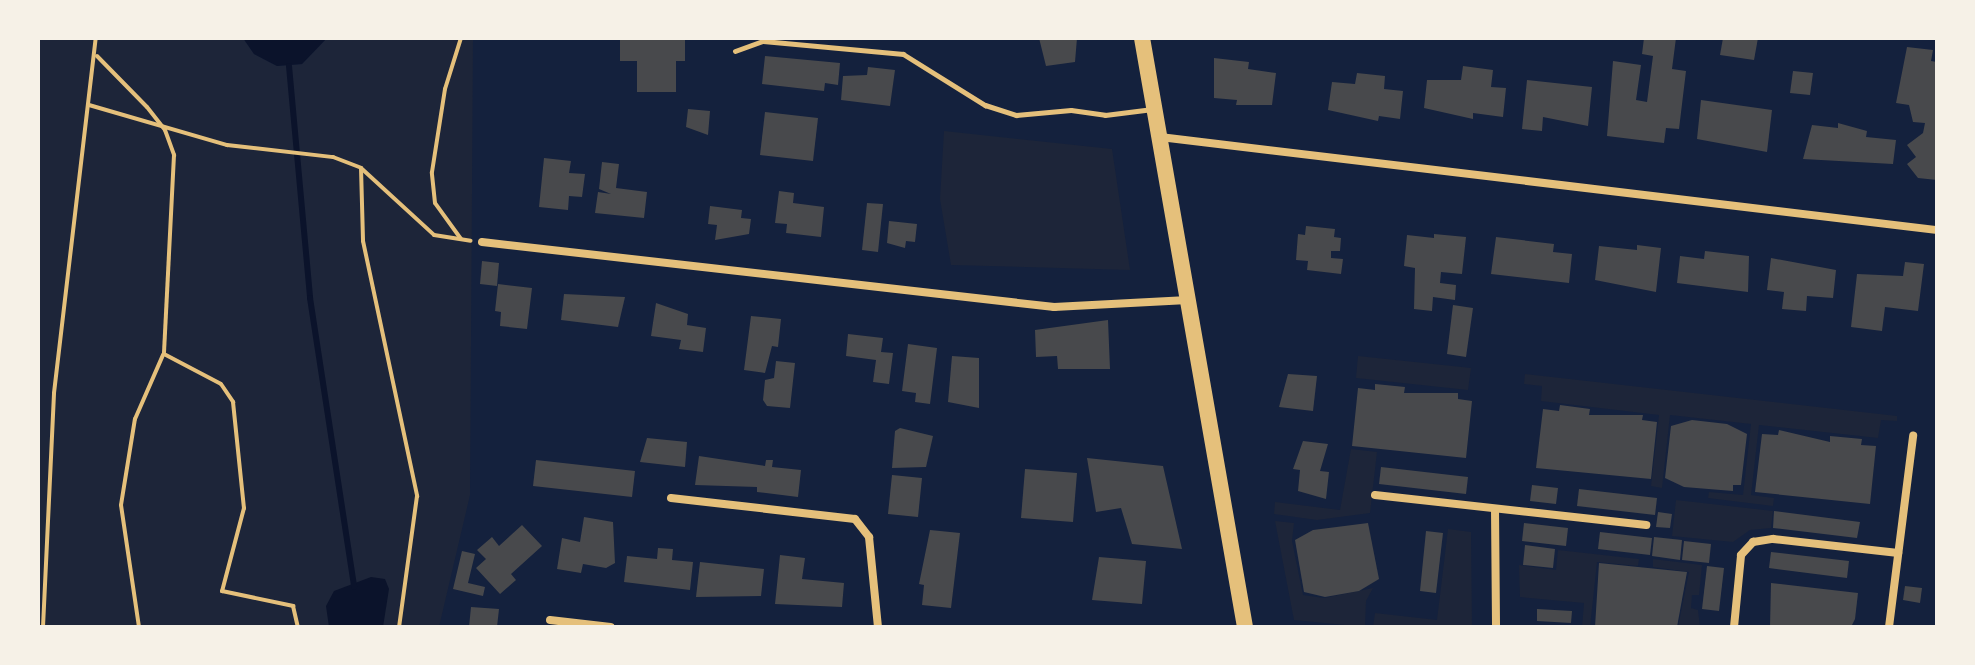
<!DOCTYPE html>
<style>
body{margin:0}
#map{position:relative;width:1975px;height:665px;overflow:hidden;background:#14213d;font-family:Quicksand,sans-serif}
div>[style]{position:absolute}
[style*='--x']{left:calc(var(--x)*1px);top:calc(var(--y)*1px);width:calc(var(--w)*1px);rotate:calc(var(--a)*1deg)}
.green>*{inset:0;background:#1d2539}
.water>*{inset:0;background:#0b132b}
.stream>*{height:6px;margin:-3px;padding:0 3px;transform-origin:3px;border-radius:3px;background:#0b132b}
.building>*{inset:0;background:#48494c}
.path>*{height:4px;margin:-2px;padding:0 2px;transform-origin:2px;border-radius:2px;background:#e5c07b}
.service>*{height:5px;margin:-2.5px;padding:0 2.5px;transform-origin:2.5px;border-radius:2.5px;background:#e5c07b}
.minor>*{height:8px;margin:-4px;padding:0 4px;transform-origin:4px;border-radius:4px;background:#e5c07b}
.primary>*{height:16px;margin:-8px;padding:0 8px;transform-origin:8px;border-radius:8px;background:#e5c07b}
span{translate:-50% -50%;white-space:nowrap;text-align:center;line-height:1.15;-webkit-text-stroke:7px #f6f1e7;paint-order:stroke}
.frame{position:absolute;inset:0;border:40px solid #f6f1e7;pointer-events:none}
</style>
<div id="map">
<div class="green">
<i style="clip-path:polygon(38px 38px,243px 38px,254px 54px,277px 66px,302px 64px,327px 38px,473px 38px,470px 495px,439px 627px,38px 627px)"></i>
<i style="clip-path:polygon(944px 131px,1112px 149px,1130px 270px,951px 265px,940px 199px)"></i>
<i style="clip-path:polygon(1358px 356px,1471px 368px,1468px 390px,1356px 378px)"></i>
<i style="clip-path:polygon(1525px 374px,1897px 416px,1897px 421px,1881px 420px,1878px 438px,1759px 425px,1751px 495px,1774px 498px,1773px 506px,1708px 498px,1709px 492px,1743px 495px,1751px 424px,1670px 415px,1662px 488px,1651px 486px,1659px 415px,1541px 401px,1542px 386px,1524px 384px)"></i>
<i style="clip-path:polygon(1351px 449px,1377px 452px,1370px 513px,1317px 520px,1274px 514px,1275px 502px,1340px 510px)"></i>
<i style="clip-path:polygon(1676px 500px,1773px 511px,1771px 528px,1750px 530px,1733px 542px,1672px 536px)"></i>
<i style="clip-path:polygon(1275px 521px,1294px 523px,1292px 541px,1303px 595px,1324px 598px,1373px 588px,1366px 601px,1365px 627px,1294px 620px)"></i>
<i style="clip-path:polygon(1448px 529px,1471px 532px,1472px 627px,1373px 627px,1375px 613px,1437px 620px)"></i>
<i style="clip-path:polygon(1558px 550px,1639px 559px,1638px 566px,1597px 562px,1590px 627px,1582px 627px,1584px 603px,1520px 597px,1519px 565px,1556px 570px)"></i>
<i style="clip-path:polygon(1653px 559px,1702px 565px,1699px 595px,1692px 595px,1691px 608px,1698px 610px,1700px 627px,1678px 627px,1689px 572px,1653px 567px)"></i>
</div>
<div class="water">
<i style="clip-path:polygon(243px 38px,327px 38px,302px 64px,277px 66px,254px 54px)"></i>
<i style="clip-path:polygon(371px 577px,385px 579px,389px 589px,383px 627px,329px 627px,326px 606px,334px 591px)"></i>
</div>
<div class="stream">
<i style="--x:289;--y:66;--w:233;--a:84.8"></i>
<i style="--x:310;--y:298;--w:292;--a:81.3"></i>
</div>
<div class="building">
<i style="clip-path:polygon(620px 38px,685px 38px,685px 61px,676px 61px,676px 92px,637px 92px,637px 61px,620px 61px)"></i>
<i style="clip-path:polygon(1039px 38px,1077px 38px,1075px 62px,1046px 66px)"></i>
<i style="clip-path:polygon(1644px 38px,1676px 38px,1672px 69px,1686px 71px,1679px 129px,1666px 128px,1664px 143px,1607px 136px,1613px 61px,1641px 65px,1636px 100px,1647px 102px,1653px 56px,1642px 54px)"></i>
<i style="clip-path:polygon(1723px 38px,1758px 38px,1754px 60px,1720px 55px)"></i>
<i style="clip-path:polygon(1907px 47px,1933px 50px,1931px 61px,1937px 62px,1937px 180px,1918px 178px,1907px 164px,1916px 157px,1907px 145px,1923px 133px,1925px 123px,1913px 122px,1909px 105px,1896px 103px)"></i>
<i style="clip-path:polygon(765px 56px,840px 63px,838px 85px,825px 83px,824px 91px,762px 84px)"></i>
<i style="clip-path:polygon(1214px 58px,1249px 62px,1248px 69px,1276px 73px,1272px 105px,1236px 105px,1237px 100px,1214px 98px)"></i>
<i style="clip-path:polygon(1463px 66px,1493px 70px,1491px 87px,1506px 88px,1503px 117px,1473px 113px,1473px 119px,1424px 108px,1427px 80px,1461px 80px)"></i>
<i style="clip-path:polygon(868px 67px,895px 70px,890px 106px,841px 100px,843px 76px,867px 75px)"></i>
<i style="clip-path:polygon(1793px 71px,1813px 73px,1810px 95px,1790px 93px)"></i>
<i style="clip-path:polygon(1357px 73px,1385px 76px,1384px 89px,1403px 91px,1400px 119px,1379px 116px,1378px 121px,1328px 110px,1332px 82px,1355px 84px)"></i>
<i style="clip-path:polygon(1527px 80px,1592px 87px,1588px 126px,1543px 117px,1542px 131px,1522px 129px)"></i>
<i style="clip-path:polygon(1701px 100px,1772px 110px,1767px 152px,1697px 139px)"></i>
<i style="clip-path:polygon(688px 109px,710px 111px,708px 135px,686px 127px)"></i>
<i style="clip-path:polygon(765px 112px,818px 118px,813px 161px,760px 155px)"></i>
<i style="clip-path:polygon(1838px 123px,1867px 131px,1866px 137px,1896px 140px,1893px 164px,1803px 159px,1812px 125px,1838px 128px)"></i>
<i style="clip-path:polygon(544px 158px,571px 161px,569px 173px,585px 174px,582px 197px,569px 196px,568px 210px,539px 207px)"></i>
<i style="clip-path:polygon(602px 162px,619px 164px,616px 188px,647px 192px,644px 218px,595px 213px,598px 192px,611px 194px,599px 189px)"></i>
<i style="clip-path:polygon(779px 191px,794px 193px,793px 203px,824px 207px,821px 237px,786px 233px,787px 224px,775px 223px)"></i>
<i style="clip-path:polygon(867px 203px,883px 204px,878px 252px,862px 250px)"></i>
<i style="clip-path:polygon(710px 206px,742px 210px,741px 218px,751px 219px,749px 234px,715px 240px,717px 225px,708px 224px)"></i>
<i style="clip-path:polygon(889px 221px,917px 224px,915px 242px,906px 241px,905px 248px,887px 243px)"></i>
<i style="clip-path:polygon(1306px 226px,1335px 229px,1334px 237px,1341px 238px,1340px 251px,1331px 251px,1331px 258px,1343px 259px,1341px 274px,1307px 270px,1308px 261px,1296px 260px,1298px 234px,1305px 235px)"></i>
<i style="clip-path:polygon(1434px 234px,1466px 237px,1462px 274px,1441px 272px,1440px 283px,1456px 285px,1455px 300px,1433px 297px,1432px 311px,1414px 309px,1415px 268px,1404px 266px,1407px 235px,1434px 238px)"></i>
<i style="clip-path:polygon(1496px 237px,1554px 244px,1553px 252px,1572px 254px,1569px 283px,1491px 274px)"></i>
<i style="clip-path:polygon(1637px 245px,1661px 248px,1656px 292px,1595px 280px,1599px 246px,1637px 250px)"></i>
<i style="clip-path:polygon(1705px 251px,1749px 256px,1748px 292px,1677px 283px,1680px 256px,1704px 259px)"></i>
<i style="clip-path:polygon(1771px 258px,1836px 270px,1833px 298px,1807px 296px,1806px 311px,1782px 309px,1784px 292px,1767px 290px)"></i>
<i style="clip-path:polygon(482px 261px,499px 263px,497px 286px,480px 284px)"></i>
<i style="clip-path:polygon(1905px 262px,1924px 264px,1918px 311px,1885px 307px,1882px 331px,1851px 327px,1857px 274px,1903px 276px)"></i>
<i style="clip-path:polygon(498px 284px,532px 288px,527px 329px,500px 326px,501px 312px,495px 311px)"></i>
<i style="clip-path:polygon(564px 294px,625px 297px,618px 327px,561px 320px)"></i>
<i style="clip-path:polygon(656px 303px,688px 314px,687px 325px,706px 328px,703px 352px,679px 349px,681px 340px,651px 336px)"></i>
<i style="clip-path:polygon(1453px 305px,1473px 308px,1466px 357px,1447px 354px)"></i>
<i style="clip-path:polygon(751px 316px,781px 319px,778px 347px,772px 346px,765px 373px,744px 370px)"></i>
<i style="clip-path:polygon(1108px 320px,1110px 369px,1058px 369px,1057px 356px,1036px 357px,1035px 330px)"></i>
<i style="clip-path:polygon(848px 334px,883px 338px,881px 352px,893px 353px,889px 384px,873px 382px,876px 360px,846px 356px)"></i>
<i style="clip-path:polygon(908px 344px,937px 348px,930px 404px,915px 402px,916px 393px,902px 391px)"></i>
<i style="clip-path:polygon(952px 356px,979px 358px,979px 408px,948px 402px)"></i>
<i style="clip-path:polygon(776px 361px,795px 363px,790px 408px,767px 406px,763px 400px,765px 380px,774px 378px)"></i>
<i style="clip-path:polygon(1288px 374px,1317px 376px,1313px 411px,1279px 407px)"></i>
<i style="clip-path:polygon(1375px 384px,1405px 387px,1404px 393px,1458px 393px,1458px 399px,1472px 401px,1466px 458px,1352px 446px,1358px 388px,1375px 390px)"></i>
<i style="clip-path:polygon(1560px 405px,1590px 409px,1589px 415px,1643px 415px,1642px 420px,1657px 422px,1651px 479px,1536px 468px,1543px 409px,1559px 411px)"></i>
<i style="clip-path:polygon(1692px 420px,1727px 424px,1747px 434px,1741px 485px,1733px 485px,1733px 491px,1684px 487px,1665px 478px,1671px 426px)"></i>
<i style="clip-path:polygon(900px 428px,933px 436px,926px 467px,892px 468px,895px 431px)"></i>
<i style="clip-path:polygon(1779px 430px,1830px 442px,1830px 436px,1862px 439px,1861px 445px,1876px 446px,1870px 504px,1755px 492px,1762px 434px,1778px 435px)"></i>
<i style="clip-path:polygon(647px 438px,687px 442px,685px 467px,640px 462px)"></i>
<i style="clip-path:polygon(1303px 441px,1328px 444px,1320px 471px,1329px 472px,1326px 499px,1298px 491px,1300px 470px,1293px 469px)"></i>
<i style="clip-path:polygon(699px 456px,765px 466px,766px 460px,773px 460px,772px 467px,801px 470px,798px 497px,757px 492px,757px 487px,695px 485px)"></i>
<i style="clip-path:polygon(1087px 458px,1163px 466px,1182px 549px,1132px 544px,1121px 508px,1096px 512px)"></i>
<i style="clip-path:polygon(536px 460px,635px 471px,632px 497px,533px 486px)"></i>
<i style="clip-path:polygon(1381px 467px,1468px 477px,1466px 494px,1379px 484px)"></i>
<i style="clip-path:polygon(1025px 469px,1077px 473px,1073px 522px,1021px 518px)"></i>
<i style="clip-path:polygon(892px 475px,922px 478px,918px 517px,888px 514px)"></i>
<i style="clip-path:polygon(1532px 485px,1558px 488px,1556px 504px,1530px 501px)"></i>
<i style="clip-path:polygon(1579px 489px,1657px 498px,1655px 515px,1577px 506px)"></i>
<i style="clip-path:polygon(1774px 511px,1860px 522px,1857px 538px,1773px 528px)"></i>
<i style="clip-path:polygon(1658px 512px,1672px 514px,1670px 528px,1656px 527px)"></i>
<i style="clip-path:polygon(584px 517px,613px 522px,615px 563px,606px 568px,583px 564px,581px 573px,557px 569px,562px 538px,580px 542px)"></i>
<i style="clip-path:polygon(1368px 523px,1379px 579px,1359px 591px,1325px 597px,1304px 592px,1295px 540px,1313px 530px)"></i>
<i style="clip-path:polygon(1524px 523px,1568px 528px,1566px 546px,1522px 541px)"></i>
<i style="clip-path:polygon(522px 525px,542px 546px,511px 574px,516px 580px,500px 594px,476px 568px,486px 559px,477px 550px,492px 537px,499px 546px)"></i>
<i style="clip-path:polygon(930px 530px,960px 533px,951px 608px,922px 605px,924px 585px,919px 584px)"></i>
<i style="clip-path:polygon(1426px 531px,1443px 533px,1436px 593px,1420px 591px)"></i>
<i style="clip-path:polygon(1600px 532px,1652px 538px,1650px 555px,1598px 549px)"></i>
<i style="clip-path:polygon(1654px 537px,1682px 540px,1680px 560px,1652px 556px)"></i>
<i style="clip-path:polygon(1684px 541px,1711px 544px,1709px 563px,1682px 560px)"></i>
<i style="clip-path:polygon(1525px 545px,1555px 549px,1553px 568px,1523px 565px)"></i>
<i style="clip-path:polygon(658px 548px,673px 549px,672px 560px,693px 562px,690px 590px,624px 582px,627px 556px,657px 559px)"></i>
<i style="clip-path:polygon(462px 551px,475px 554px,468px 583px,485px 587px,483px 596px,453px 589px)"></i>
<i style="clip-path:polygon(1771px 552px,1849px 561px,1847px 578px,1769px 568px)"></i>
<i style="clip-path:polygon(780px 555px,805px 558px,802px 579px,844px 583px,842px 607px,775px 604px)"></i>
<i style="clip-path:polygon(1099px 557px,1146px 561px,1142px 604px,1092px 600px)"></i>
<i style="clip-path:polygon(700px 562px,764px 569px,761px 596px,696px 597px)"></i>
<i style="clip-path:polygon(1599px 563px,1687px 572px,1677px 627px,1595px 627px)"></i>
<i style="clip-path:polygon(1707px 566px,1724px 568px,1719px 611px,1702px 609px)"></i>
<i style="clip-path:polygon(1771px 583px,1858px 593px,1855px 619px,1851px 627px,1770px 627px)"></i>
<i style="clip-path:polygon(1905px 586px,1922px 588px,1920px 603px,1903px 600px)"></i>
<i style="clip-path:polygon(471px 607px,499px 609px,497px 627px,469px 627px)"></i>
<i style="clip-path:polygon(1537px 609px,1572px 611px,1571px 623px,1537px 621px)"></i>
</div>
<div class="path">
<i style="--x:97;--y:56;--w:71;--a:45.6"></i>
<i style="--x:147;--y:107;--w:29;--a:52"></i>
<i style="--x:165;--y:130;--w:27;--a:70"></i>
<i style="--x:174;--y:155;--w:199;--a:92.9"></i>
<i style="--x:164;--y:354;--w:64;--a:27.8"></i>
<i style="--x:221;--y:384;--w:22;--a:56"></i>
<i style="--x:233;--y:402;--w:107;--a:84.1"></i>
<i style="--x:244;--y:508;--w:86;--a:104.8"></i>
<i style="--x:222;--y:591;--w:73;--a:11.9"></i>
<i style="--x:293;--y:606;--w:22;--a:77"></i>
<i style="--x:89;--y:105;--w:144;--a:16.2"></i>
<i style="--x:227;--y:145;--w:107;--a:6.5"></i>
<i style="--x:333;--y:157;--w:30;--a:21"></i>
<i style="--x:361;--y:168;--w:99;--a:42.5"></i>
<i style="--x:434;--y:235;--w:37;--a:9"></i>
<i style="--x:361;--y:168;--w:73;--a:88.4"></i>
<i style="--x:363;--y:241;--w:261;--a:78"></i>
<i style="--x:417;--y:496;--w:132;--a:97.8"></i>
<i style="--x:461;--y:239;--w:44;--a:-125.8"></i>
<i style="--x:435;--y:203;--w:31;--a:-96"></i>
<i style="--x:432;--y:172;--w:84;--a:-81.1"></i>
<i style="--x:445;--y:89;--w:53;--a:-72.6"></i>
<i style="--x:43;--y:627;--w:234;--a:-87.3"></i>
<i style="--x:54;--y:393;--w:357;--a:-83.3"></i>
<i style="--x:139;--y:627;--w:123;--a:-98.4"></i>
<i style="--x:121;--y:505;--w:87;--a:-80.8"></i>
<i style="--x:135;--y:419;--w:70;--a:-66.4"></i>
</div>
<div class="service">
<i style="--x:735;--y:51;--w:30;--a:-20"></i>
<i style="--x:763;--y:41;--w:141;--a:5.3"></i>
<i style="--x:903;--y:54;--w:97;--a:31.9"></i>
<i style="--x:985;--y:105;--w:33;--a:18"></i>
<i style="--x:1016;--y:115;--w:55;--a:-5.2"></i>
<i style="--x:1071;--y:110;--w:34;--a:8"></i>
<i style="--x:1105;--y:115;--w:48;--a:-7.1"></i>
</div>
<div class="minor">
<i style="--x:1160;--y:137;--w:783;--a:6.83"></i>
<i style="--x:482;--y:242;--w:576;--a:6.48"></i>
<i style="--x:1054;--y:307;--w:134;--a:-3"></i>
<i style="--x:1375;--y:495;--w:273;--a:6.3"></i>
<i style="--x:671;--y:498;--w:185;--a:6.5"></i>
<i style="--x:855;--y:519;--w:23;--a:52"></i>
<i style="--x:869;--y:537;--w:90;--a:84.3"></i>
<i style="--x:1495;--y:509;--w:118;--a:89.5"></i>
<i style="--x:550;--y:620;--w:61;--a:6.5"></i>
<i style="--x:1734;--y:627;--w:72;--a:-84.4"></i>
<i style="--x:1741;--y:555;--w:18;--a:-47"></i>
<i style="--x:1753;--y:542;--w:20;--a:-9"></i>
<i style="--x:1773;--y:539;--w:126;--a:6.4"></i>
<i style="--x:1889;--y:627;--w:193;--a:-82.8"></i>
</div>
<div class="primary">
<i style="--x:1142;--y:38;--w:598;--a:80.08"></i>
</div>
<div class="frame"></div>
</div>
